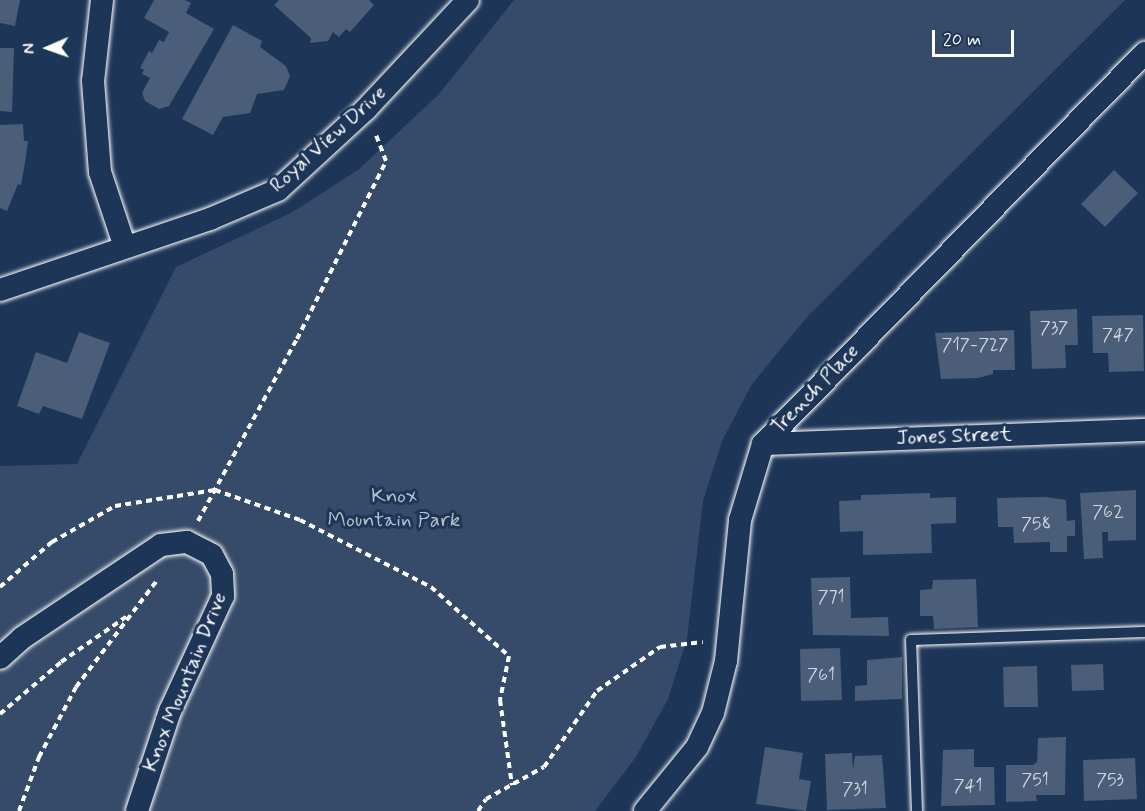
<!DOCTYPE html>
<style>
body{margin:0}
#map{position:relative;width:1145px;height:811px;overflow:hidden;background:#1d3557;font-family:Mynerve,sans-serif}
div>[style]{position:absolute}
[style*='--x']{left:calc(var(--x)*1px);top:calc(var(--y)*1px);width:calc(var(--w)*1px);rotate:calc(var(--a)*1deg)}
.green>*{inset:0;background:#364b69}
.building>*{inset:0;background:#4a5d79}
.path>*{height:4px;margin-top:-2px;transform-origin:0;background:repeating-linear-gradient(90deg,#fff 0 6px,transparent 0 10.5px)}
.roads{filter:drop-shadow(0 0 2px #fff) drop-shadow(0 0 2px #fff)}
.lane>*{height:10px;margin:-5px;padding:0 5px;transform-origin:5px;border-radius:5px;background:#1d3557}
.street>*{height:22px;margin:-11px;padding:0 11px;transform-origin:11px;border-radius:11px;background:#1d3557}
span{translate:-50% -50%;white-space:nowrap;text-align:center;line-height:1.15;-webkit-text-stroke:6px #1d3557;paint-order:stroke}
.number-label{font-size:18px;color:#d2d6de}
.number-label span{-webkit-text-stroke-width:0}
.street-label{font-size:21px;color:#fff}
.park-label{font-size:21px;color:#b9c0ca}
.north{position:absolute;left:18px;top:18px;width:60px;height:60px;-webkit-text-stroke:4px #1d3557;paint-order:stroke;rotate:268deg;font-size:16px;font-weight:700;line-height:24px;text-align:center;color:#fff}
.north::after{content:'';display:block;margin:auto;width:21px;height:27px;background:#fff;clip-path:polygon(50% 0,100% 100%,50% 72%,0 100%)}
.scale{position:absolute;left:932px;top:30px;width:82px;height:27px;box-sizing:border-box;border:3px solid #fff;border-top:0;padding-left:8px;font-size:18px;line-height:21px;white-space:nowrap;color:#fff;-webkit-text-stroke:4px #1d3557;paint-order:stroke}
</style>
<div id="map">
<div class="green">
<i style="clip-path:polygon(514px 0,1125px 0,808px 316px,752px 384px,722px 441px,703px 501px,687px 639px,668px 699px,636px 757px,595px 811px,0 811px,0 466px,77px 464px,176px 267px,291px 213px,358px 170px,439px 94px)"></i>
</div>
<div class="building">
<i style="clip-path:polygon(0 0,20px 0,15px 26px,0 23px)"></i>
<i style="clip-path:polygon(154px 0,185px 0,191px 3px,186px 13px,214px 29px,169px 106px,159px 109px,145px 101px,142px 93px,150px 78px,142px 74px,144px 70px,140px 68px,149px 51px,152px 53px,159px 40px,164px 42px,169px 32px,144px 18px)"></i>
<i style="clip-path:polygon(279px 0,369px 0,374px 5px,350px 32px,346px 29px,339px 37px,333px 32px,328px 41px,310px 43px,311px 38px,274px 5px)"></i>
<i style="clip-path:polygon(233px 25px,262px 41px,260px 47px,286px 66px,290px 76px,284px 90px,257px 94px,250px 113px,223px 117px,213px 135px,182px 119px)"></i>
<i style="clip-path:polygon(0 48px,14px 48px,12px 112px,0 111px)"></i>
<i style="clip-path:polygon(23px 124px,24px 141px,28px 141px,25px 163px,21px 185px,18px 184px,7px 211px,0 208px,0 125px)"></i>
<i style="clip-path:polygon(1114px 170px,1138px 193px,1105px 227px,1081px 204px)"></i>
<i style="clip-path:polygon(1077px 309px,1078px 345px,1065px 345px,1066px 368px,1032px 369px,1030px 311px)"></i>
<i style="clip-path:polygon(1143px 315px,1144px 371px,1109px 372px,1108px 353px,1093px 353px,1092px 316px)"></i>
<i style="clip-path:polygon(1014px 330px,1015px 370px,993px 370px,993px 374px,978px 378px,941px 379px,935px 333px)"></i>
<i style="clip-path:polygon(79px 332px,110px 343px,82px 419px,43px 406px,39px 414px,17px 406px,36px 352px,67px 363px)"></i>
<i style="clip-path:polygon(1136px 490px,1136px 540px,1108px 541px,1108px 532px,1102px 532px,1103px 558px,1084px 559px,1080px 493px)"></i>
<i style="clip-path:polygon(930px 493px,930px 498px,956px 497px,956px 523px,931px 524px,932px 553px,863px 555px,863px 531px,840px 532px,839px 501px,861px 500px,861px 495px)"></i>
<i style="clip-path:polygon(1047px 497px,1066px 500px,1067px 521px,1075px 520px,1075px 536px,1067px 536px,1067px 552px,1050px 552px,1050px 542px,1014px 543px,1013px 527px,998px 527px,997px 498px)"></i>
<i style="clip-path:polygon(850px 577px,851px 618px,888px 617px,889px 636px,813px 635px,811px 578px)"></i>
<i style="clip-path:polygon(976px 579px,978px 627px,934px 629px,933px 616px,920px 616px,920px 590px,932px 589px,933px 580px)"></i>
<i style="clip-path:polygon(840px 648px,842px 700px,801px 701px,800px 649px)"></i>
<i style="clip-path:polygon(902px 657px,902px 699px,855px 701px,855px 686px,867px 685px,867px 660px)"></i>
<i style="clip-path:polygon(1103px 664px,1104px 690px,1072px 691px,1071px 665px)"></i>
<i style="clip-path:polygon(1037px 666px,1038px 707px,1004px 707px,1003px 667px)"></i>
<i style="clip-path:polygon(1066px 737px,1065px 795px,1036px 795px,1037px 801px,1006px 802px,1006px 765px,1033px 765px,1037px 762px,1038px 738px)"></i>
<i style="clip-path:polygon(765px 747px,803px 753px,799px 779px,811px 781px,806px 811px,756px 804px)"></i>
<i style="clip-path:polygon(974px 749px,974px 767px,994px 767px,995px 805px,941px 806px,943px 750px)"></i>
<i style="clip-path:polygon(852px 753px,853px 770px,855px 756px,882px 755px,886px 808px,827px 810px,825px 754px)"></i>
<i style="clip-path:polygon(1135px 758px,1137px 799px,1084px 801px,1083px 760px)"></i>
</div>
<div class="path">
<i style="--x:198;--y:521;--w:207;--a:-61.5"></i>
<i style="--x:297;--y:339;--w:199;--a:-63.4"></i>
<i style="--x:386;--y:161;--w:30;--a:-111"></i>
<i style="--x:0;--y:587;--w:69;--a:-40.9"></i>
<i style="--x:52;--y:542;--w:73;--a:-29.7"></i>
<i style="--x:115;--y:506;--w:101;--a:-9.1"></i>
<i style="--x:215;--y:490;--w:90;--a:19.4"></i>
<i style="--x:300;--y:520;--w:147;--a:27.1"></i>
<i style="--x:431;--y:587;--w:104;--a:41.5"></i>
<i style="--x:509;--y:656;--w:45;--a:101.6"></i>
<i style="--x:500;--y:700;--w:86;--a:82"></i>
<i style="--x:0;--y:714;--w:80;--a:-40.4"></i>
<i style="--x:61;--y:662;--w:84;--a:-34.8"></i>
<i style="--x:19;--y:811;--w:58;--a:-69.7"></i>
<i style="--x:39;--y:757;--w:79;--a:-62.1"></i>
<i style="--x:76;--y:687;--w:136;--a:-52.8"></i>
<i style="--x:478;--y:811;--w:14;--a:-56"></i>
<i style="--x:486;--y:799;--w:66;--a:-28.9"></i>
<i style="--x:544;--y:767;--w:93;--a:-55.1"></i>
<i style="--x:597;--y:691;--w:77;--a:-34.9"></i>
<i style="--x:660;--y:647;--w:43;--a:-6.6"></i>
</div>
<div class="roads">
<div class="lane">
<i style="--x:917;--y:811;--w:171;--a:-92"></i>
<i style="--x:911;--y:640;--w:234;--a:-2"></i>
</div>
<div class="street">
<i style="--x:102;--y:0;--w:81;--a:96.3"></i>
<i style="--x:93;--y:81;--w:91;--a:85.6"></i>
<i style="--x:100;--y:172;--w:79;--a:71.6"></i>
<i style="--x:0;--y:290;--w:222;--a:-18.7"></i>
<i style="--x:210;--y:219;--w:74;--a:-23.1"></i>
<i style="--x:278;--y:190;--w:120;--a:-42.6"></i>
<i style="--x:366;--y:109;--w:149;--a:-46.9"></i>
<i style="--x:763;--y:444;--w:382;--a:-2.1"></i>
<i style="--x:0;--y:658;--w:30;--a:-42"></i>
<i style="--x:22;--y:638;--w:167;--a:-33.8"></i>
<i style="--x:161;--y:545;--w:26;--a:-7"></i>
<i style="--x:187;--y:542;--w:28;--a:27"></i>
<i style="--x:212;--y:555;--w:21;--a:62"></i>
<i style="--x:222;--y:574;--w:22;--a:87"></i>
<i style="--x:223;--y:596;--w:127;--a:114.7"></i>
<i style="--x:170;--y:711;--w:105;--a:108.3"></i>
<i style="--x:645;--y:811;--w:82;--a:-50.9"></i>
<i style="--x:697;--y:747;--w:38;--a:-65"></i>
<i style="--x:713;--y:713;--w:54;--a:-76"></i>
<i style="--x:726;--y:661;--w:142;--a:-84.3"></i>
<i style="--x:740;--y:520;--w:79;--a:-73.2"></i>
<i style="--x:763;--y:444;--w:547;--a:-45.67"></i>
</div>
</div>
<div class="number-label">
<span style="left:1054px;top:328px">737</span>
<span style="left:1118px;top:335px">747</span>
<span style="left:975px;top:345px">717-727</span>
<span style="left:1108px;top:512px">762</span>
<span style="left:1036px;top:524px">758</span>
<span style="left:831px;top:597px">771</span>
<span style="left:821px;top:675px">761</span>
<span style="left:1035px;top:780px">751</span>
<span style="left:1110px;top:780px">753</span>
<span style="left:968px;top:786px">741</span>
<span style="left:855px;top:789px">731</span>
</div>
<div class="street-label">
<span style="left:328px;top:139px;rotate:-42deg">Royal View Drive</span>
<span style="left:815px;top:389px;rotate:-46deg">Trench Place</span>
<span style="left:954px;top:436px;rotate:-2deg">Jones Street</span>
<span style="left:185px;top:682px;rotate:-68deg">Knox Mountain Drive</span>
</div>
<div class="park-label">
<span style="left:394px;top:508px">Knox<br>Mountain Park</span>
</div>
<div class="north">N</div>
<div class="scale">20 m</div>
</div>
